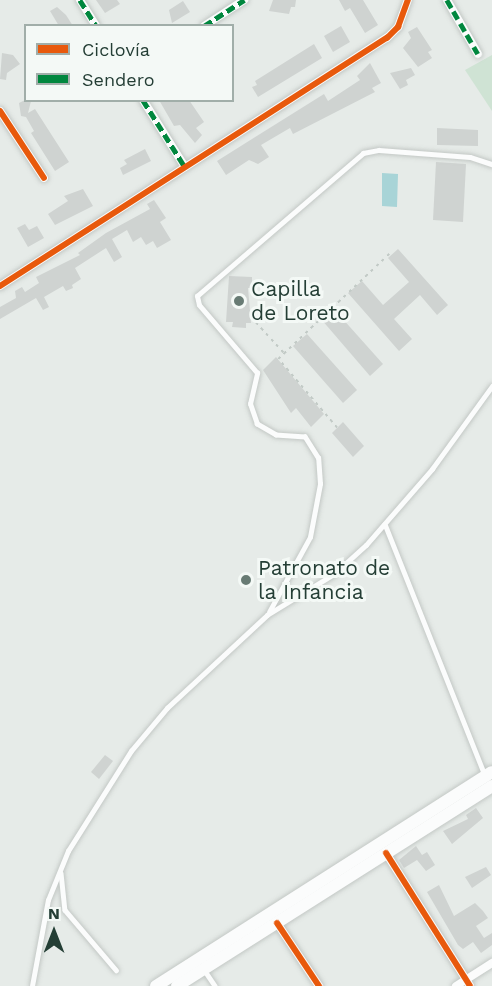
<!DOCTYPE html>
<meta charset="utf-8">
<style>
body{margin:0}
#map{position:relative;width:492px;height:986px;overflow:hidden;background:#e6ebe8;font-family:"Work Sans",sans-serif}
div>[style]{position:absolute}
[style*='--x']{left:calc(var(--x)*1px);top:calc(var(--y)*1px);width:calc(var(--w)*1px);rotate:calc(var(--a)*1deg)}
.green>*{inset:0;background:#cfe3d4}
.water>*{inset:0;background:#a8d4d7}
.building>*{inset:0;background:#cfd3d1}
.path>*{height:1.5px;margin-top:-0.75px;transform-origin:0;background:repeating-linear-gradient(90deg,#c2cac6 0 3px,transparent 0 7.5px)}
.roads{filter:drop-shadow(0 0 2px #c3c8c5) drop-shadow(0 0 2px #c3c8c5)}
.service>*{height:4.5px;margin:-2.25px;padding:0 2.25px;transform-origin:2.25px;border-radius:2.25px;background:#fbfcfc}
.minor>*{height:8px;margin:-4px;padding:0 4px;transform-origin:4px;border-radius:4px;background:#fbfcfc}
.secondary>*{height:12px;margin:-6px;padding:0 6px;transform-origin:6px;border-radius:6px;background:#fbfcfc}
.quiet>*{height:4.5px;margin-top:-2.25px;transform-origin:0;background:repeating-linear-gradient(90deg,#00873e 0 9px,transparent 0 13.5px)}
.cycleway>*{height:6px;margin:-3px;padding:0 3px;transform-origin:3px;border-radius:3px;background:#e8590c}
.dots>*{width:16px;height:16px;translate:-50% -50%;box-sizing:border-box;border:3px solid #f4f9f6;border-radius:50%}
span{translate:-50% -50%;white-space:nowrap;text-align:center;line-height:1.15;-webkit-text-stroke:6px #f4f9f6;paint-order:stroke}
.poi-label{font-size:21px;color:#243e35}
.left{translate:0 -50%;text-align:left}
.legend{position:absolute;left:24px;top:24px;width:210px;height:78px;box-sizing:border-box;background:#f4f9f6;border:2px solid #a1aea9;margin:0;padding:8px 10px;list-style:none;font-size:18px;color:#243e35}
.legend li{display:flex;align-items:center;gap:12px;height:30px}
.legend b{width:30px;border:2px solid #a1aea9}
.north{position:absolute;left:24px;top:902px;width:60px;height:60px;-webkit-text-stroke:4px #f4f9f6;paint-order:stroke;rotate:0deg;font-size:16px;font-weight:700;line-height:24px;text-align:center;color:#243e35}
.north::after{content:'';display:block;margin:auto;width:21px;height:27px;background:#243e35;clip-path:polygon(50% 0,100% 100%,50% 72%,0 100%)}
</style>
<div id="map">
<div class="green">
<i style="clip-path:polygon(492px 55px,492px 111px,465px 70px)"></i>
</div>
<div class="water">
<i style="clip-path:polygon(382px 173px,398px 174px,397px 207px,382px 206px)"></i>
</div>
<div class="building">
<i style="clip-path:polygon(96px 0,117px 0,120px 4px,105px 13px)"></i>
<i style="clip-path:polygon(273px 0,296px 0,295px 7px,291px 7px,289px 14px,269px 11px)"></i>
<i style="clip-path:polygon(339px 0,363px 0,378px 25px,365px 33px,350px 8px,345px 11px)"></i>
<i style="clip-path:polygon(183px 1px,190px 12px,172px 23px,169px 10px)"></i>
<i style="clip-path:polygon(57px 7px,66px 15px,73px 26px,59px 26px,50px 11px)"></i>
<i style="clip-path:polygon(341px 26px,350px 42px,333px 52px,324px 36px)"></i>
<i style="clip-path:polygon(417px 27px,432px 50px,428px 52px,432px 58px,418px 67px,403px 48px,411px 38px,408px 32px)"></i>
<i style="clip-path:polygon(314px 44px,322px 58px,258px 97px,252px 87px,257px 85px,255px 81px)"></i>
<i style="clip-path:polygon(2px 53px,13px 55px,20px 64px,7px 73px,6px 80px,0 79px)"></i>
<i style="clip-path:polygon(370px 63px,381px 83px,372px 88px,375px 92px,293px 134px,290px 128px,261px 145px,269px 157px,258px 164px,249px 160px,226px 175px,217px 161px,324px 94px,328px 101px,360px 80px,357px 76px)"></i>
<i style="clip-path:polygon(411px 68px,415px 75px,406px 80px,408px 85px,400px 89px,390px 73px)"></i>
<i style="clip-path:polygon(25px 100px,31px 101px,28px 113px,35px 109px,69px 162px,55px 171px,31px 133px,34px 131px,26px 117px,21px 116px,19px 103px)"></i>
<i style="clip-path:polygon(159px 100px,189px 100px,204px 122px,196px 128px,202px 135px,195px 143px,180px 125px,174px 126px)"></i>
<i style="clip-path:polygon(437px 128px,478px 130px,478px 146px,437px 145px)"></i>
<i style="clip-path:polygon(145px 149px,151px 161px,123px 175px,120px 168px,127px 164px,124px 160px)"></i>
<i style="clip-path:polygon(436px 162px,466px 164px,463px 222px,433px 220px)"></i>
<i style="clip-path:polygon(83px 189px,93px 206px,55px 225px,48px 214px,68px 201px,64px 196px)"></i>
<i style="clip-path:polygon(154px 200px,166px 218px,160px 222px,171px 240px,157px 248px,153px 241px,146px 245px,141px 237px,133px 242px,127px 230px,112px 239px,122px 257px,114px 262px,106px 248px,75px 268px,81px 279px,72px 285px,73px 288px,66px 291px,63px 286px,44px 297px,49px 307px,43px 310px,36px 298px,0 319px,0 307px,16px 298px,15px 291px,22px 287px,25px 292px,39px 283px,36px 277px,80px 255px,78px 253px,106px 233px,150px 209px,147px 204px)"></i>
<i style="clip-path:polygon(25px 224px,29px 230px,37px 226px,44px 238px,28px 247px,17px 228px)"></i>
<i style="clip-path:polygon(398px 249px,448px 305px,437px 315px,420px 295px,394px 319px,412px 339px,399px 351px,348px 293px,362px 281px,383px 305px,409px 282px,388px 258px)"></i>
<i style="clip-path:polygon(229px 276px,252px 277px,252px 288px,248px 288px,251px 323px,246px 323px,246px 328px,232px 327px,233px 322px,226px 322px)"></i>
<i style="clip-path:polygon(333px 308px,383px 364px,370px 376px,321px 319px)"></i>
<i style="clip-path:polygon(307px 334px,357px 390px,343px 403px,293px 346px)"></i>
<i style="clip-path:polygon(276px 357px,324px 414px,311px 427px,296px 408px,291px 413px,263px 370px)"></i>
<i style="clip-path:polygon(343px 422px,364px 446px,353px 457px,332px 433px)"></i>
<i style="clip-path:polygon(105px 755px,113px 761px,99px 779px,91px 772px)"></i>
<i style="clip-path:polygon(476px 808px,483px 818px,452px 844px,443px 831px,468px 819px,466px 815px)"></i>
<i style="clip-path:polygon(416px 846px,422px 855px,427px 852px,435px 865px,426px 871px,417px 860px,404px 868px,399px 860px)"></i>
<i style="clip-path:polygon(486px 867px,491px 875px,472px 888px,465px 877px)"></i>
<i style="clip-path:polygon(439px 885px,454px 916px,475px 903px,483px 911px,488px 918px,476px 926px,484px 938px,492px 933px,492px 945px,481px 953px,473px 942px,463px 949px,458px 945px,427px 892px)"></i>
</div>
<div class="path">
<i style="--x:251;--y:317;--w:49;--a:47.5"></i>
<i style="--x:337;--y:428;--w:91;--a:-130.5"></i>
<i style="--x:278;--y:359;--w:153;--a:-43.4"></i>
</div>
<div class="roads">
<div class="service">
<i style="--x:385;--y:524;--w:270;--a:68.3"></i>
<i style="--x:269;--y:612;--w:85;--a:-61.3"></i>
<i style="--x:310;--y:537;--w:54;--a:-79.3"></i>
<i style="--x:320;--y:484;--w:26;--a:-94"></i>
<i style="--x:318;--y:458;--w:25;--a:-122"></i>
<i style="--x:305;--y:437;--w:29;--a:-176"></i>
<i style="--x:276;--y:435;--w:22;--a:-150"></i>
<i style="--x:257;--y:424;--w:21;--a:-109"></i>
<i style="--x:250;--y:404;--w:32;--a:-77"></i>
<i style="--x:257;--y:373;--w:89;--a:-130.5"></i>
<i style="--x:199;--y:305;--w:9;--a:-103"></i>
<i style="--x:197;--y:296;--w:219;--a:-40.7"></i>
<i style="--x:363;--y:153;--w:16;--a:-11"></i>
<i style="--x:379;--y:150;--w:91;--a:4.4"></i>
<i style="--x:470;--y:157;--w:23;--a:18"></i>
<i style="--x:61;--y:873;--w:37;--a:84"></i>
<i style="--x:65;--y:910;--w:79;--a:49.6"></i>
<i style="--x:205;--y:971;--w:18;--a:56"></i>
<i style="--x:32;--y:986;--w:87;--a:-79.5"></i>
<i style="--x:48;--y:900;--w:53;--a:-67.8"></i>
<i style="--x:68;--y:851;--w:118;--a:-57.8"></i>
<i style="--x:131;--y:751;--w:56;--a:-50.1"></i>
<i style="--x:167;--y:708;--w:137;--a:-42.9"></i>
<i style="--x:267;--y:615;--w:79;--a:-31.5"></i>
<i style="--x:334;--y:574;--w:43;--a:-42.2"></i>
<i style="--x:366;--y:545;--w:101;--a:-49"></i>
<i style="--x:432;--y:469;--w:102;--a:-54.1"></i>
</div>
<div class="minor">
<i style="--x:80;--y:0;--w:31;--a:58"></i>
<i style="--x:447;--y:0;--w:62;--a:60.1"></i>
<i style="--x:204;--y:26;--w:48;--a:-33"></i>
<i style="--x:143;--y:100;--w:79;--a:57.9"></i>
<i style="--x:0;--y:111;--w:80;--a:56.7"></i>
<i style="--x:0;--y:286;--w:460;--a:-32.7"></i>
<i style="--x:387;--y:38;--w:16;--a:-45"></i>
<i style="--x:398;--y:27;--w:29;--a:-70"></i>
<i style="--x:386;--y:853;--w:157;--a:57.7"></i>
<i style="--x:277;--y:923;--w:76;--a:56.3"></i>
<i style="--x:456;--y:986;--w:43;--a:-32.6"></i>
</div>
<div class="secondary">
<i style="--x:156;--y:986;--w:398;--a:-32.5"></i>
<i style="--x:177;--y:986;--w:373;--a:-32.4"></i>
</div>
</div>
<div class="quiet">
<i style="--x:80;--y:0;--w:31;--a:58"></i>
<i style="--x:447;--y:0;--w:62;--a:60.1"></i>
<i style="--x:204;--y:26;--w:48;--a:-33"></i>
<i style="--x:143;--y:100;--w:79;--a:57.9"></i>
</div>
<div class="cycleway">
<i style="--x:0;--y:111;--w:80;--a:56.7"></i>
<i style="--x:0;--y:286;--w:460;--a:-32.7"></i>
<i style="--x:387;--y:38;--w:16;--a:-45"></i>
<i style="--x:398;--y:27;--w:29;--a:-70"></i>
<i style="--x:386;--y:853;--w:157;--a:57.7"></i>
<i style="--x:277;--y:923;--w:76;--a:56.3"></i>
</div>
<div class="dots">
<i style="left:239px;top:301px;background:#687b74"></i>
<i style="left:246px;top:580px;background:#687b74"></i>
</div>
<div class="poi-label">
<span class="left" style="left:251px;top:301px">Capilla<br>de Loreto</span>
<span class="left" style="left:258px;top:580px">Patronato de<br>la Infancia</span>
</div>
<ul class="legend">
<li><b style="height:8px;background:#e8590c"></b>Ciclovía</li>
<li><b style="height:8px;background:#00873e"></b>Sendero</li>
</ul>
<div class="north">N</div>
</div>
